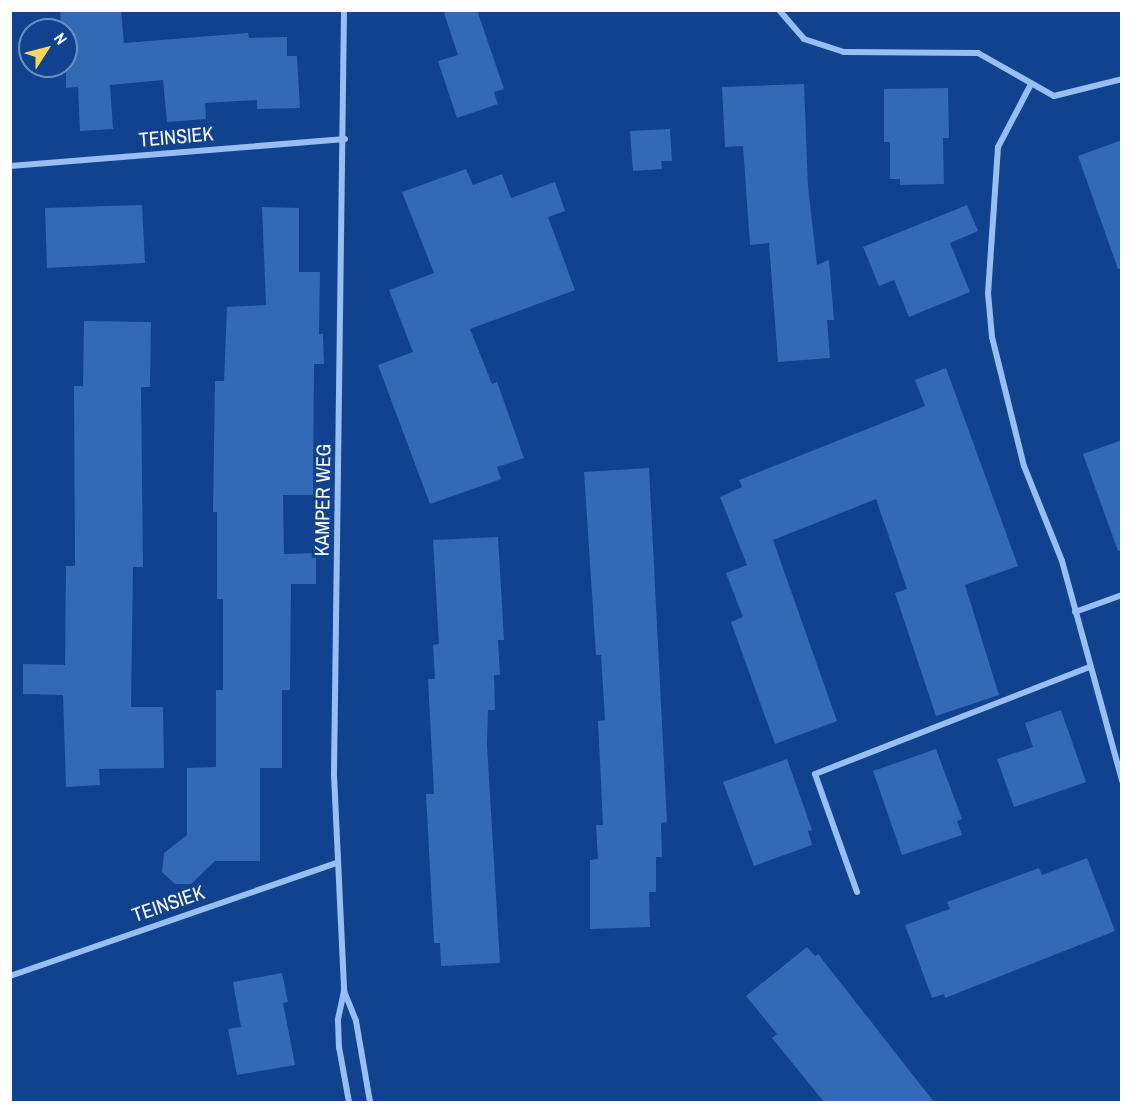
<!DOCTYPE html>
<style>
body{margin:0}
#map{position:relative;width:1132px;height:1113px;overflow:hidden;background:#10428f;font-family:"Archivo Narrow",sans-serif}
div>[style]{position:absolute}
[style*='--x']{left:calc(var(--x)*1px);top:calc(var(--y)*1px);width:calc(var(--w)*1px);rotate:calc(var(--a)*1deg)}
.building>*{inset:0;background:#3469b6}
.minor>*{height:6px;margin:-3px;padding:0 3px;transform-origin:3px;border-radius:3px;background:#99bef3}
span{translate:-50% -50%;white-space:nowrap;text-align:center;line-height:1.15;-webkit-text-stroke:6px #10428f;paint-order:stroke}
.street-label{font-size:20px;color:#fff}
.frame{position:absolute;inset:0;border:12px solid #fff;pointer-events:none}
.north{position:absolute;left:18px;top:18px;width:60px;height:60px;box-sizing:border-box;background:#10428f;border:2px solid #708ebc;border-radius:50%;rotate:54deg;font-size:16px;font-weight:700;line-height:24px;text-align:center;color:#fff}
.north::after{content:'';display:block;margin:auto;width:21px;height:27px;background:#ffd65b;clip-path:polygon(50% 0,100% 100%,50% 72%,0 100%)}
</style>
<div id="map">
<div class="building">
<i style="clip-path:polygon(60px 10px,121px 10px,124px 43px,248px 33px,249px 38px,287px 37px,287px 56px,297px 56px,300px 108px,257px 109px,257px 100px,205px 103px,206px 119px,167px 122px,163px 80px,110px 85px,113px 129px,80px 131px,78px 87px,66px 88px,66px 30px,61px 30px)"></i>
<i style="clip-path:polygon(443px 10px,477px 10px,504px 89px,494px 92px,498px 104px,457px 118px,438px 61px,458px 55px)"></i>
<i style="clip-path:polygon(804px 84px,808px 187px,817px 265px,829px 260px,834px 320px,827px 320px,830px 358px,778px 362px,769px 243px,750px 245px,743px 146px,725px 147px,722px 87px)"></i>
<i style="clip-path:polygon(948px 88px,949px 138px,943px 138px,944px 184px,900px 185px,900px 179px,890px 179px,890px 142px,884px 142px,884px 89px)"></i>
<i style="clip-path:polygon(670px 129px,672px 161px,661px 161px,662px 169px,633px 171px,630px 131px)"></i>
<i style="clip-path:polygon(1122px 140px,1122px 269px,1118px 269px,1078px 156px)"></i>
<i style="clip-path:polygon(466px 169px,473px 185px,502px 174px,511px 198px,555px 182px,565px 211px,548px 217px,575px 290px,470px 329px,492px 384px,497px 382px,524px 458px,497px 467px,501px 479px,430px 504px,378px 365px,413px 352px,389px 290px,434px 273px,402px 192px)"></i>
<i style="clip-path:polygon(142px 205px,145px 263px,47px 268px,45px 208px)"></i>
<i style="clip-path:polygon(967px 205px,978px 231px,950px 243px,970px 292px,909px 317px,894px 280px,879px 286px,863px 247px)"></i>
<i style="clip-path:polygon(262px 207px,299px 208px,299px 272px,320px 272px,319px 334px,323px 334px,324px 364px,314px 364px,313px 495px,283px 495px,284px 554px,316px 553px,316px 584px,291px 584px,290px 690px,282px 690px,282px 768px,260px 768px,260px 861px,215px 861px,191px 884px,175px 884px,162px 872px,164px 853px,187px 835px,187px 768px,216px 767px,216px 690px,223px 690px,223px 599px,217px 599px,217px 512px,213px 512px,215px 381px,224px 381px,227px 307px,266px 305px)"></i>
<i style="clip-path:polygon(84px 321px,151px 322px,150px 387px,141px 387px,143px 567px,133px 567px,131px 707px,163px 707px,164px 768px,99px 769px,100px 785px,66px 787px,63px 695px,23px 694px,23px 664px,65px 665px,66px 566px,75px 566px,74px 386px,83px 386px)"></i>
<i style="clip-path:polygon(946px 368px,1018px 566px,965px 585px,999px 695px,936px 716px,895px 593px,907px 589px,876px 499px,773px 540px,837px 721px,775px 744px,731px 622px,743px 617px,726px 573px,747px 565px,720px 497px,742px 487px,739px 480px,925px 406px,915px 380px)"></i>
<i style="clip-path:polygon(1122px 440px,1122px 550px,1118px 551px,1083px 454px)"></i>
<i style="clip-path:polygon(649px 468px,667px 822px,661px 823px,662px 857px,656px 857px,656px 892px,649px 892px,650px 927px,590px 929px,590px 860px,598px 859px,596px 825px,603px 825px,598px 721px,605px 720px,601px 655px,596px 655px,584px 472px)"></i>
<i style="clip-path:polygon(498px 537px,504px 640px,498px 640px,500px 675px,494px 675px,495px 710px,488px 710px,487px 745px,500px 963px,441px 966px,440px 943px,434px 943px,426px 794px,434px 794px,428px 679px,435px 679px,433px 645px,439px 644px,433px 540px)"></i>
<i style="clip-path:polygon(1061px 710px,1086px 782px,1014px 807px,997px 759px,1033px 747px,1025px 723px)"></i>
<i style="clip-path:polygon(936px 749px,962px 819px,957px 821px,962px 835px,902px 855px,873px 771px)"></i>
<i style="clip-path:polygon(787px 759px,812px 830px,808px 831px,812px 845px,754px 866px,723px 782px)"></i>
<i style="clip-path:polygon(1087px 858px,1115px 931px,945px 998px,944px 994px,932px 998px,905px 925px,950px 909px,947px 902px,1039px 868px,1042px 875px)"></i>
<i style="clip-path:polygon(807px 947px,815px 956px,818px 954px,934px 1102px,824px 1102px,772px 1038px,777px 1034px,746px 996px)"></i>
<i style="clip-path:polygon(282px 973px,288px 1002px,283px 1003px,295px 1065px,237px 1075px,228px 1029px,241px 1027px,233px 982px)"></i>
</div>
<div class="minor">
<i style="--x:344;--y:10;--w:765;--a:90.75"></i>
<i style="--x:334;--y:775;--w:216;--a:87.3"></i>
<i style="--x:344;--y:991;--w:30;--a:102"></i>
<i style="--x:338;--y:1020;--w:27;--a:88"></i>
<i style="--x:339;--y:1047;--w:56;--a:79.7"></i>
<i style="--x:779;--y:10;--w:38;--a:49"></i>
<i style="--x:804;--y:39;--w:42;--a:18"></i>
<i style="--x:844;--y:52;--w:134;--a:0.4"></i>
<i style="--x:978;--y:53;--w:87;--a:29.5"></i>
<i style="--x:1054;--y:96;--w:70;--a:-14"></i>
<i style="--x:1031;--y:84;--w:71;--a:117.6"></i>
<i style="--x:998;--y:147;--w:146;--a:93.9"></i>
<i style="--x:988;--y:293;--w:44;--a:84.8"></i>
<i style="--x:992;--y:337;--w:133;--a:76.1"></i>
<i style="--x:1024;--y:466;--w:102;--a:68.2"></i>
<i style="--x:1062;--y:561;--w:228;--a:74.7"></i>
<i style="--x:10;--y:166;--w:336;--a:-4.6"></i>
<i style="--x:1075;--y:612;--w:50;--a:-19.9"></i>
<i style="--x:857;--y:892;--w:125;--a:-109.6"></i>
<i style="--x:815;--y:774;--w:294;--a:-21.3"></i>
<i style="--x:10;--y:976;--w:345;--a:-19.1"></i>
<i style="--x:344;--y:991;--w:32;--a:68"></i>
<i style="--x:356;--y:1021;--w:82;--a:80.2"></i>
</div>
<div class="street-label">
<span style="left:176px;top:136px;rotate:-5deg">TEINSIEK</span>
<span style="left:322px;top:500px;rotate:-89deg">KAMPER WEG</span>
<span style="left:168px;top:903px;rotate:-19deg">TEINSIEK</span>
</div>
<div class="frame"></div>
<div class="north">N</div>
</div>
